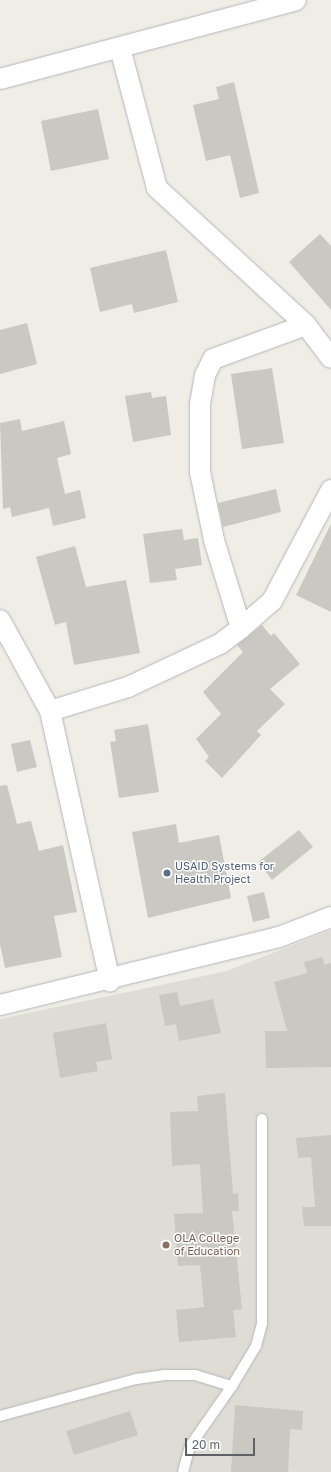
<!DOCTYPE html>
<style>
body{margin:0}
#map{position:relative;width:331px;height:1472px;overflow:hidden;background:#efede6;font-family:"Golos Text",sans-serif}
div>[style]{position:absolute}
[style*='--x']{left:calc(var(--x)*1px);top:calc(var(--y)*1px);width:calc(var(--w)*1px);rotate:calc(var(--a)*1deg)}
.education>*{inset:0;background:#dedcd4}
.building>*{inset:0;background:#cac8c2}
.roads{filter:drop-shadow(0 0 1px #b3b6ba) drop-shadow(0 0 1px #b3b6ba)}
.lane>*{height:10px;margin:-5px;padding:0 5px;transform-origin:5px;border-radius:5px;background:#fff}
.street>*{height:20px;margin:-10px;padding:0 10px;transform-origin:10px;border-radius:10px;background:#fff}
.dots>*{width:11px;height:11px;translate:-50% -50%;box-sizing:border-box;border:2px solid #fff;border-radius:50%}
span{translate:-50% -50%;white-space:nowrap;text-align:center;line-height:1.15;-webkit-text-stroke:3px #fff;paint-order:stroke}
.service-label{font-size:11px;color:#4e5e75}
.left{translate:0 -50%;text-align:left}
.education-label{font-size:11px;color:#785e54}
.scale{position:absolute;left:185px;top:1438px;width:70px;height:18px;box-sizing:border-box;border:2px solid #5e6165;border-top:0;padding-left:5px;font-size:12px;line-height:14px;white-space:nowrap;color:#5e6165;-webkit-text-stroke:3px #fff;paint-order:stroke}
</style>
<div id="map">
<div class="education">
<i style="clip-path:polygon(331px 930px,331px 1472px,0 1472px,0 1019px,227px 971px)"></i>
</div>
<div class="building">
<i style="clip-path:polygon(234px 82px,259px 193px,240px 198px,230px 155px,206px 161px,193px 105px,219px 99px,216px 87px)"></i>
<i style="clip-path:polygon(98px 109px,109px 159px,51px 171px,41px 121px)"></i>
<i style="clip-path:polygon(320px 234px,331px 246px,331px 310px,289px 262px)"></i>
<i style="clip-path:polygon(166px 250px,178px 302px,134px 313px,132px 304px,100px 312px,90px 268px)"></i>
<i style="clip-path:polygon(27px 323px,37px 364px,0 374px,0 330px)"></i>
<i style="clip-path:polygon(272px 368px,284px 443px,242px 449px,231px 374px)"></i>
<i style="clip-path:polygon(151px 392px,152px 398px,166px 396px,171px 435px,133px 442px,125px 396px)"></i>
<i style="clip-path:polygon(20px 419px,22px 431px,64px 421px,71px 454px,57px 458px,65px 494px,80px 490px,86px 518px,53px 526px,49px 508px,12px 517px,10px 507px,3px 509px,0 423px)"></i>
<i style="clip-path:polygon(276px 489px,281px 512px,223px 527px,218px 503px)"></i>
<i style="clip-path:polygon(331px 524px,331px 612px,296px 595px)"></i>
<i style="clip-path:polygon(182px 529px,184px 540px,198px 538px,202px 565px,175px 569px,177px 580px,150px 583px,143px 534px)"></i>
<i style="clip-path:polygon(75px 546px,86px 587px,126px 580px,140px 653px,74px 665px,66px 622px,55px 625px,36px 557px)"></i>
<i style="clip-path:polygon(262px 625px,271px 636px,274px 633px,300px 664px,270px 689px,285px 704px,257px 731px,261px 735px,222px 778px,205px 761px,209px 757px,196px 739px,221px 714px,203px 692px,243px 652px,237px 645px)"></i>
<i style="clip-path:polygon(148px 724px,159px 792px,119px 798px,110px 742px,116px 741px,114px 730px)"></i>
<i style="clip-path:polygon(30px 740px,37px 767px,17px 772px,11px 744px)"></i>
<i style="clip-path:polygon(7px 785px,17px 824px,31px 821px,39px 851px,63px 845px,77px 912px,54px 916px,62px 957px,5px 968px,0 944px,0 786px)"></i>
<i style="clip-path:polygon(176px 824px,179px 843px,219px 835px,231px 898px,148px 918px,132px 832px)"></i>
<i style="clip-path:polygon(299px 830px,313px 847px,272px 880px,258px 862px)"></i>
<i style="clip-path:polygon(264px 892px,270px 918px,253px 922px,247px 896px)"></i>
<i style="clip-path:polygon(323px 957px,324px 965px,331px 963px,331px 1067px,266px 1068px,265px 1031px,287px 1031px,274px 982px,307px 973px,304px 962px)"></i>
<i style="clip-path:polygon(177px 992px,180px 1006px,213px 999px,221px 1033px,179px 1041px,176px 1024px,165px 1026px,159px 995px)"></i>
<i style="clip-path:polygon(106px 1023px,112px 1059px,96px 1062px,98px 1071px,60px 1078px,53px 1033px)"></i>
<i style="clip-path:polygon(225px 1093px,233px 1194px,238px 1193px,239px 1211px,232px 1211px,242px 1309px,233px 1310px,236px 1337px,179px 1342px,176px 1310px,204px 1307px,200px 1265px,178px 1266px,174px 1214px,203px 1213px,200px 1164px,172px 1166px,170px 1112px,198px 1111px,197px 1096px)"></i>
<i style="clip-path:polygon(331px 1135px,331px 1226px,304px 1226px,302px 1207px,315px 1207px,311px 1157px,298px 1158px,296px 1138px)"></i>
<i style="clip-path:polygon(235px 1405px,303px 1411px,302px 1430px,290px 1429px,288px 1472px,231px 1472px)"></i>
<i style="clip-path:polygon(130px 1411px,138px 1435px,74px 1455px,66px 1431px)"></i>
</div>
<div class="roads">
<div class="lane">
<i style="--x:0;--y:1416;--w:141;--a:-15.2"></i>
<i style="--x:136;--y:1379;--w:29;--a:-8"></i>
<i style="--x:165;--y:1375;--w:30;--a:0"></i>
<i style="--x:195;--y:1375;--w:39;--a:17"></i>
<i style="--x:183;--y:1472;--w:27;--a:-75"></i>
<i style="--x:190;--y:1446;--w:73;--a:-55"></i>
<i style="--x:232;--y:1386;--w:47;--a:-59"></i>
<i style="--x:256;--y:1346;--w:23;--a:-75"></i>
<i style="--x:262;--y:1324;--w:205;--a:-90"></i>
</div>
<div class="street">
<i style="--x:120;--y:48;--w:145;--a:75.2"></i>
<i style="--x:157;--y:188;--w:202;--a:42.6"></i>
<i style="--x:306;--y:325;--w:41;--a:52.9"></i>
<i style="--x:0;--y:79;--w:306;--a:-14.9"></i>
<i style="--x:0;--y:620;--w:104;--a:61.2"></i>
<i style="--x:50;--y:711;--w:277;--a:77.5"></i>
<i style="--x:241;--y:628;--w:92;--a:-107.1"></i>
<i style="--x:214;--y:540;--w:69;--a:-101.6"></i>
<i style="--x:200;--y:472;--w:68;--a:-90"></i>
<i style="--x:200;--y:404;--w:29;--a:-80"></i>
<i style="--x:205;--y:375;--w:18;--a:-63"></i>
<i style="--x:213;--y:359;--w:99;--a:-20.1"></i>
<i style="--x:50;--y:711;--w:82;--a:-17.1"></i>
<i style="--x:128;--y:687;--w:102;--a:-25.1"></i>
<i style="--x:220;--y:644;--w:26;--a:-37"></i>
<i style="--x:241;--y:628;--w:41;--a:-41.1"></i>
<i style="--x:272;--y:601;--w:126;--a:-62"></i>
<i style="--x:0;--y:1005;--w:287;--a:-13.7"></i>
<i style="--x:279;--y:937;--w:56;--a:-21"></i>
</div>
</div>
<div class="dots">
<i style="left:167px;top:873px;background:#5c6f8a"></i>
<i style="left:166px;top:1245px;background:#8d6e63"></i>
</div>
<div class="service-label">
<span class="left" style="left:175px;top:873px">USAID Systems for<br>Health Project</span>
</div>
<div class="education-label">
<span class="left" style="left:174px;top:1245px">OLA College<br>of Education</span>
</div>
<div class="scale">20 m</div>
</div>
